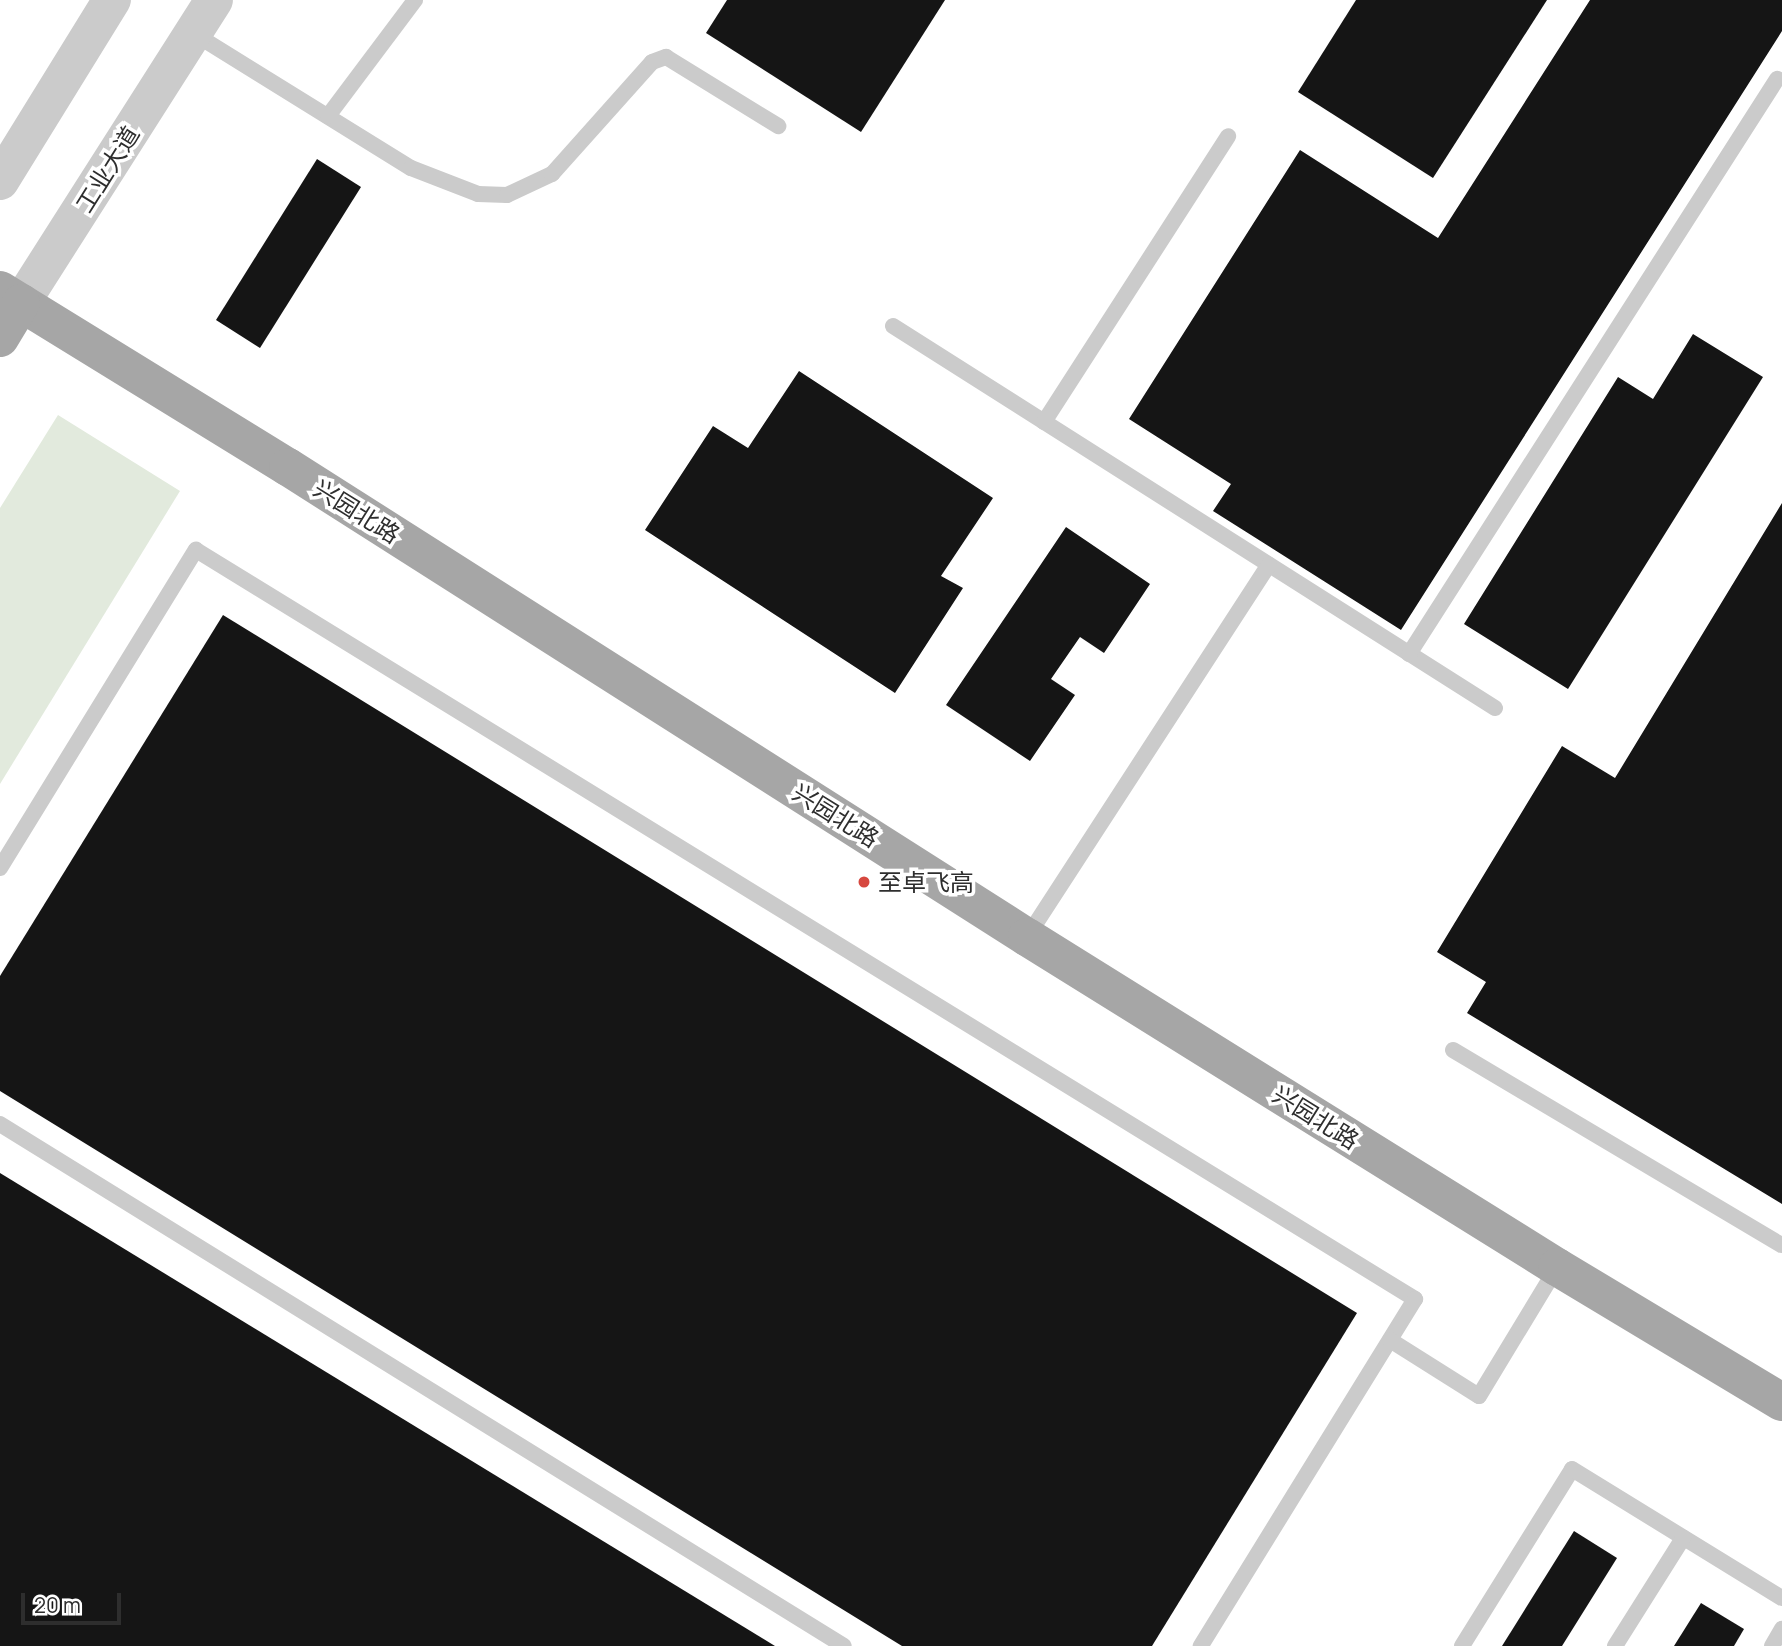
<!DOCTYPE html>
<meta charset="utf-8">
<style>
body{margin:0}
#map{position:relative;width:1782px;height:1646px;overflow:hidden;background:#fff;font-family:Manrope,"Noto Sans SC",sans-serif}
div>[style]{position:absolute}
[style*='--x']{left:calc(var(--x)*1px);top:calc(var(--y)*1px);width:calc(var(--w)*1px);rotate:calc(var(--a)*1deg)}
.green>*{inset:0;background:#e2eadd}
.building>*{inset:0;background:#151515}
.service>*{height:16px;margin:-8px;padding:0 8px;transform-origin:8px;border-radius:8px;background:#cbcbcb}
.tertiary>*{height:38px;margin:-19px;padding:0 19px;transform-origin:19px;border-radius:19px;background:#cbcbcb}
.primary>*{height:38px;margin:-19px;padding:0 19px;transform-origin:19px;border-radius:19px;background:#a6a6a6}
.dots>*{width:19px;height:19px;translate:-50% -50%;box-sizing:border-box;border:4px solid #fff;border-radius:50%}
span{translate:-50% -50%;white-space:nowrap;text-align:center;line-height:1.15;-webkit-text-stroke:7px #fff;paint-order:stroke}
.street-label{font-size:24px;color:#2e2e2e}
.poi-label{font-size:24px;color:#2e2e2e}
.left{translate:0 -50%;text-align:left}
.scale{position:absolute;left:21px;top:1593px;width:100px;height:32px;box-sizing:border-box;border:4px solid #2e2e2e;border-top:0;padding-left:9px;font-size:21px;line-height:24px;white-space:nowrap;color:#2e2e2e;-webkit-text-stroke:5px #fff;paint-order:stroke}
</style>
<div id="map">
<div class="green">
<i style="clip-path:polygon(58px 415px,180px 491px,0 784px,0 508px)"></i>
</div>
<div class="building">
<i style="clip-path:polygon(727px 0,945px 0,861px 132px,706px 33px)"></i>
<i style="clip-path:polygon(1356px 0,1547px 0,1433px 178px,1298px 92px)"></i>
<i style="clip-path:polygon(1590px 0,1782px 0,1782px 31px,1401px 630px,1213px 511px,1231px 484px,1129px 419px,1300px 150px,1438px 238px)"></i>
<i style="clip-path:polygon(317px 159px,361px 187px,260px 348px,216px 320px)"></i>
<i style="clip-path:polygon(1693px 334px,1763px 377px,1568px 689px,1464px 624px,1618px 377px,1653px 399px)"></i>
<i style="clip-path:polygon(799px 371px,993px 498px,941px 576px,963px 588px,895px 693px,645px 530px,713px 426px,748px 448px)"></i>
<i style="clip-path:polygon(1782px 503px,1782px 1204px,1467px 1013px,1486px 982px,1437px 952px,1562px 746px,1615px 778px)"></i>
<i style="clip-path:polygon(1066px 527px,1150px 584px,1104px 653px,1080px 637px,1051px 679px,1075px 695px,1030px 761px,946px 705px)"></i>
<i style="clip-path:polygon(223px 615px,1357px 1313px,1152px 1646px,902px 1646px,0 1091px,0 976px)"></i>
<i style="clip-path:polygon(0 1173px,775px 1646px,0 1646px)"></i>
<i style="clip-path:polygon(1574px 1531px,1617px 1558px,1562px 1646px,1502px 1646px)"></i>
<i style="clip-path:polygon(1701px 1603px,1744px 1629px,1734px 1646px,1674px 1646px)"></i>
</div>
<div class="service">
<i style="--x:193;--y:33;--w:256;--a:31.8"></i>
<i style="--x:411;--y:168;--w:72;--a:21.2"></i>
<i style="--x:478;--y:194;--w:29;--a:2"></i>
<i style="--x:507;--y:195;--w:50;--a:-25"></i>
<i style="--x:552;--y:174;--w:150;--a:-48.2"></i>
<i style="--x:652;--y:62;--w:15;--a:-20"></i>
<i style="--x:666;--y:57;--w:132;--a:31.6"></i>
<i style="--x:328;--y:116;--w:145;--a:-53.1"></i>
<i style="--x:893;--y:326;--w:713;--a:32.4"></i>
<i style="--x:1044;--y:422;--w:340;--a:-57.2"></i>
<i style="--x:1409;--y:654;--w:683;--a:-57.38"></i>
<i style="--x:0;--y:868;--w:374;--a:-58.4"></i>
<i style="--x:196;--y:550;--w:1431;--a:31.57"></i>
<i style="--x:1415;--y:1299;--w:408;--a:121.7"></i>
<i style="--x:1027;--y:937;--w:444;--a:-57"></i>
<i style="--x:1453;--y:1050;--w:382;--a:30.7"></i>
<i style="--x:0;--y:1124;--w:992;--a:31.74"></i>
<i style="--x:1390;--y:1340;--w:105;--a:32.2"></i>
<i style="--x:1479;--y:1396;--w:151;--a:-58.8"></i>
<i style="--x:1462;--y:1646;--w:208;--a:-58.1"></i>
<i style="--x:1572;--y:1469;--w:246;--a:31.6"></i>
<i style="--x:1615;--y:1646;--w:128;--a:-57.8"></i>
<i style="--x:1772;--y:1646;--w:20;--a:-60"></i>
</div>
<div class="tertiary">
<i style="--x:0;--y:181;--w:213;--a:-58.3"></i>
<i style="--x:21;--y:303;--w:359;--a:-57.5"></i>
</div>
<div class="primary">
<i style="--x:0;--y:290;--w:338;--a:31.6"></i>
<i style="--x:288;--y:467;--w:876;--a:32.46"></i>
<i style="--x:1027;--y:937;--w:624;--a:31.91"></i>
<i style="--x:1557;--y:1267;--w:262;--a:31"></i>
<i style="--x:0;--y:338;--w:41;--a:-59"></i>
</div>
<div class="dots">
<i style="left:864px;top:882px;background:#d6483f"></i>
</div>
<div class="street-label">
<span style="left:107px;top:169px;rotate:-58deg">工业大道</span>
<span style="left:357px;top:511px;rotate:32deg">兴园北路</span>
<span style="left:836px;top:815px;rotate:32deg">兴园北路</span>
<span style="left:1316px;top:1117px;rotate:32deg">兴园北路</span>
</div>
<div class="poi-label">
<span class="left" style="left:878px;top:882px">至卓飞高</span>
</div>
<div class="scale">20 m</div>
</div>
